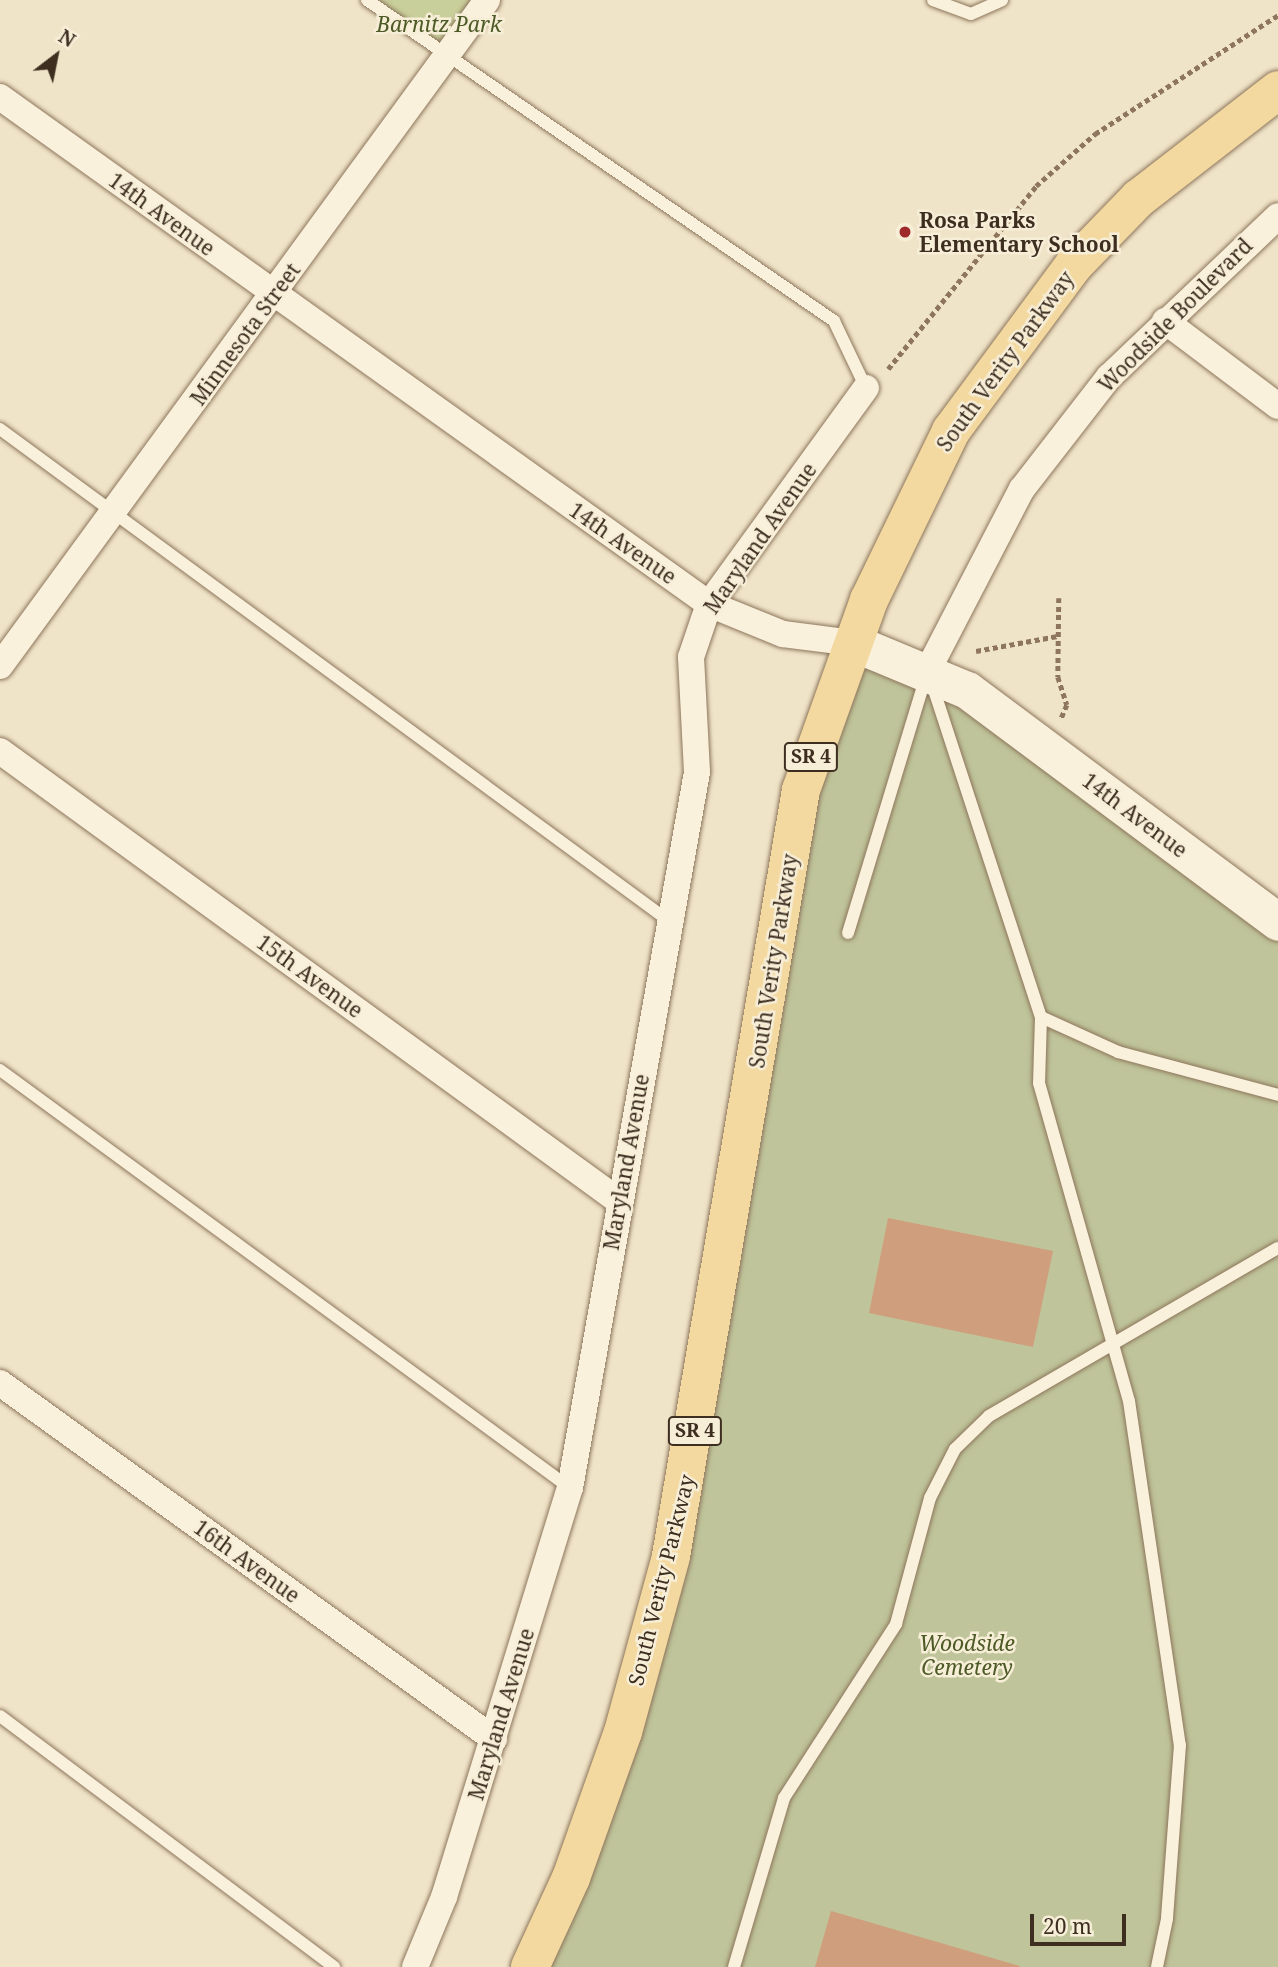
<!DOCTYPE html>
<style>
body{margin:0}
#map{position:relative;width:1278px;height:1967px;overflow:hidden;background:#f0e4c8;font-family:"Noto Serif",serif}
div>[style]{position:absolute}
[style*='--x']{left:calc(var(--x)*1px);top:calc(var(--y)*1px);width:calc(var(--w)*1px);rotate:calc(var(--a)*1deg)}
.green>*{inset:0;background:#c9cf9b}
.cemetery>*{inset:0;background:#bfc49a}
.building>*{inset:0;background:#cf9f7d}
.path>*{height:4.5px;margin-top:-2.25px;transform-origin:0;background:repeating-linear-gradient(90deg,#8d765c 0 5px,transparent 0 8.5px)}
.roads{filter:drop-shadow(0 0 2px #8d765c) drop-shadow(0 0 2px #8d765c)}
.service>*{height:12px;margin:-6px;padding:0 6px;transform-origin:6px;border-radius:6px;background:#faf1dc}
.minor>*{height:26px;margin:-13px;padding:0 13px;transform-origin:13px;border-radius:13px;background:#faf1dc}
.secondary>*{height:37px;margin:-18.5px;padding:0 18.5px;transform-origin:18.5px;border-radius:18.5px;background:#faf1dc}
.primary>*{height:38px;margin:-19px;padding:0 19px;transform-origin:19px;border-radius:19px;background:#f3d9a0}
.dots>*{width:19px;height:19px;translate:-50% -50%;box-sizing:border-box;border:4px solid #f7eed8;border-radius:50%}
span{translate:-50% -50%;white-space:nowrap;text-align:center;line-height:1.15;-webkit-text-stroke:5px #f7eed8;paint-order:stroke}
.shield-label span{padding:2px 5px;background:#f7eed8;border:2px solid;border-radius:5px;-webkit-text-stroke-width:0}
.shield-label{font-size:19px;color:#3d2e20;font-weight:700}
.park-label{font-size:21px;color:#4d5a26;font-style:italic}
.street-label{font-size:21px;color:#3d2e20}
.poi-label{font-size:21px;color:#3d2e20;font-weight:700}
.left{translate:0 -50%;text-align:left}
.north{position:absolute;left:21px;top:21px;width:70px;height:70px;-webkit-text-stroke:5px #f7eed8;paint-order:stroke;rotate:32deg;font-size:19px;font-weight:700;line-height:28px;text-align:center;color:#3d2e20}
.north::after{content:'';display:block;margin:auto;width:24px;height:32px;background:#3d2e20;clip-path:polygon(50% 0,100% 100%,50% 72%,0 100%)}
.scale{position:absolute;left:1030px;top:1914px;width:96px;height:32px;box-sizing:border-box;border:4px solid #3d2e20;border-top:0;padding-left:9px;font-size:21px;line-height:24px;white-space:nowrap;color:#3d2e20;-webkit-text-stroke:5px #f7eed8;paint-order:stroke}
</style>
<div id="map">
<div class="green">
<i style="clip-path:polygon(367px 0,487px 0,446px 57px)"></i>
</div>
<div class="cemetery">
<i style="clip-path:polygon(854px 643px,928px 670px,1278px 922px,1278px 1967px,530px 1967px,623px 1732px,801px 790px)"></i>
</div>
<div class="building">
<i style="clip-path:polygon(888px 1218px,1053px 1251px,1033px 1347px,869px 1313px)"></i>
<i style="clip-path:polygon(831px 1911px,1020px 1966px,1019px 1967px,815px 1967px)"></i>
</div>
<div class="path">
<i style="--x:888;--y:369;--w:235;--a:-51"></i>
<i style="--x:1036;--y:186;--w:79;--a:-41.4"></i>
<i style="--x:1095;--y:134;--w:218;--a:-33"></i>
<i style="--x:1059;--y:598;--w:79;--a:90.7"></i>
<i style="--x:1058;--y:677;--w:29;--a:72"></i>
<i style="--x:1067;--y:705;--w:15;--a:113"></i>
<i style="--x:976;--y:651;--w:83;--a:-10.4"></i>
</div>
<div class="roads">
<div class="service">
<i style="--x:367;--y:0;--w:567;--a:34.5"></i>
<i style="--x:834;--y:321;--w:74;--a:64.5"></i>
<i style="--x:933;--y:0;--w:40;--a:20.2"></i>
<i style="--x:971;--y:14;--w:34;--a:-24"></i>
<i style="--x:0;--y:429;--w:830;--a:36.33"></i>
<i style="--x:932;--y:684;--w:350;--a:71.9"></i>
<i style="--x:1041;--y:1017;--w:66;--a:91.7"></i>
<i style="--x:1039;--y:1083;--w:330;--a:74.2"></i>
<i style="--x:1129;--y:1401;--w:348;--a:81.6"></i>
<i style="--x:1180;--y:1745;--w:174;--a:94.3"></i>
<i style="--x:1167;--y:1919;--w:49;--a:101.8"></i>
<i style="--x:848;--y:933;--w:268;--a:-73.1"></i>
<i style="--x:1041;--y:1017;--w:85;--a:24.4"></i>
<i style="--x:1118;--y:1052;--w:166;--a:15"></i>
<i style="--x:0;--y:1070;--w:707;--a:36.25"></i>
<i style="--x:0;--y:1716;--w:418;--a:36.9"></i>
<i style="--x:734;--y:1967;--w:176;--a:-73.5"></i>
<i style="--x:784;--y:1798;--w:207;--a:-57.2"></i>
<i style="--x:896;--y:1624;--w:131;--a:-74.9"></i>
<i style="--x:930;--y:1498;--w:55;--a:-63"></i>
<i style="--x:955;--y:1449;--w:47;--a:-44.1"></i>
<i style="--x:989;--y:1416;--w:334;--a:-30.2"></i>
</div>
<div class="minor">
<i style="--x:0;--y:97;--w:872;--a:35.57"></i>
<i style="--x:709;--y:604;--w:80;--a:22.1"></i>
<i style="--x:783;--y:634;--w:72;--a:7.2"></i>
<i style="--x:1165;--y:321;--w:141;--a:37"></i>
<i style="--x:0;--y:666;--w:825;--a:-53.82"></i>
<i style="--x:928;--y:670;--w:204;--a:-62.6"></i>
<i style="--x:1022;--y:489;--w:142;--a:-52.2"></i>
<i style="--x:1109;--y:377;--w:233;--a:-43.6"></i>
<i style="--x:0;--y:751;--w:765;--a:36.02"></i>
<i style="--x:0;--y:1383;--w:609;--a:35.78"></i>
<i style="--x:415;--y:1967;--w:76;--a:-67.5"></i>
<i style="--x:444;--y:1897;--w:428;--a:-72.9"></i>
<i style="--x:570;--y:1488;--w:727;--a:-79.94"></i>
<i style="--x:697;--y:772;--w:115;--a:-93"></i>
<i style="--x:691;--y:657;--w:56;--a:-71.2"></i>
<i style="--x:709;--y:604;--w:267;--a:-54"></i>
</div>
<div class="secondary">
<i style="--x:854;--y:643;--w:122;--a:22.6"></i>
<i style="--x:967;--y:690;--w:388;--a:36.7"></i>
</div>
<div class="primary">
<i style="--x:530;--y:1967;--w:98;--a:-65.3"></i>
<i style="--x:571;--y:1878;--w:155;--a:-70.4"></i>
<i style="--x:623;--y:1732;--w:182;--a:-74.7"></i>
<i style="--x:671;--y:1556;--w:777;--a:-80.37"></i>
<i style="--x:801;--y:790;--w:202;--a:-70.3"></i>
<i style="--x:869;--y:600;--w:188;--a:-64.1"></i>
<i style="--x:951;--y:431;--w:207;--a:-53.5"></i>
<i style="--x:1074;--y:265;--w:93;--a:-45.9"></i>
<i style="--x:1139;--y:198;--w:176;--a:-37.8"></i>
</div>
</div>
<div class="dots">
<i style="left:905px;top:232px;background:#9e2a2b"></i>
</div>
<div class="shield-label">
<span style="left:811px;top:757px">SR 4</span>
<span style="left:695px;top:1431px">SR 4</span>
</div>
<div class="park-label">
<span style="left:439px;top:24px">Barnitz Park</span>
<span style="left:967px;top:1655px">Woodside<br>Cemetery</span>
</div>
<div class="street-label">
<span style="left:162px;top:214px;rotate:36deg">14th Avenue</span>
<span style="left:1175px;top:315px;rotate:-45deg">Woodside Boulevard</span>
<span style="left:245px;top:334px;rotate:-54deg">Minnesota Street</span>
<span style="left:1005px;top:361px;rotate:-54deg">South Verity Parkway</span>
<span style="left:760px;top:538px;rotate:-55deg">Maryland Avenue</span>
<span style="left:623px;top:543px;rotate:35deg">14th Avenue</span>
<span style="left:1135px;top:815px;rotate:37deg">14th Avenue</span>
<span style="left:773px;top:961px;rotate:-81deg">South Verity Parkway</span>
<span style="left:310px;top:976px;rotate:36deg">15th Avenue</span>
<span style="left:626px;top:1162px;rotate:-80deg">Maryland Avenue</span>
<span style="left:247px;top:1561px;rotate:36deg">16th Avenue</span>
<span style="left:661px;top:1580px;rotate:-76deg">South Verity Parkway</span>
<span style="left:501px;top:1714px;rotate:-73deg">Maryland Avenue</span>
</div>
<div class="poi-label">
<span class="left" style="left:919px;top:232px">Rosa Parks<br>Elementary School</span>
</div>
<div class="north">N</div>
<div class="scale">20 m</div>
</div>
